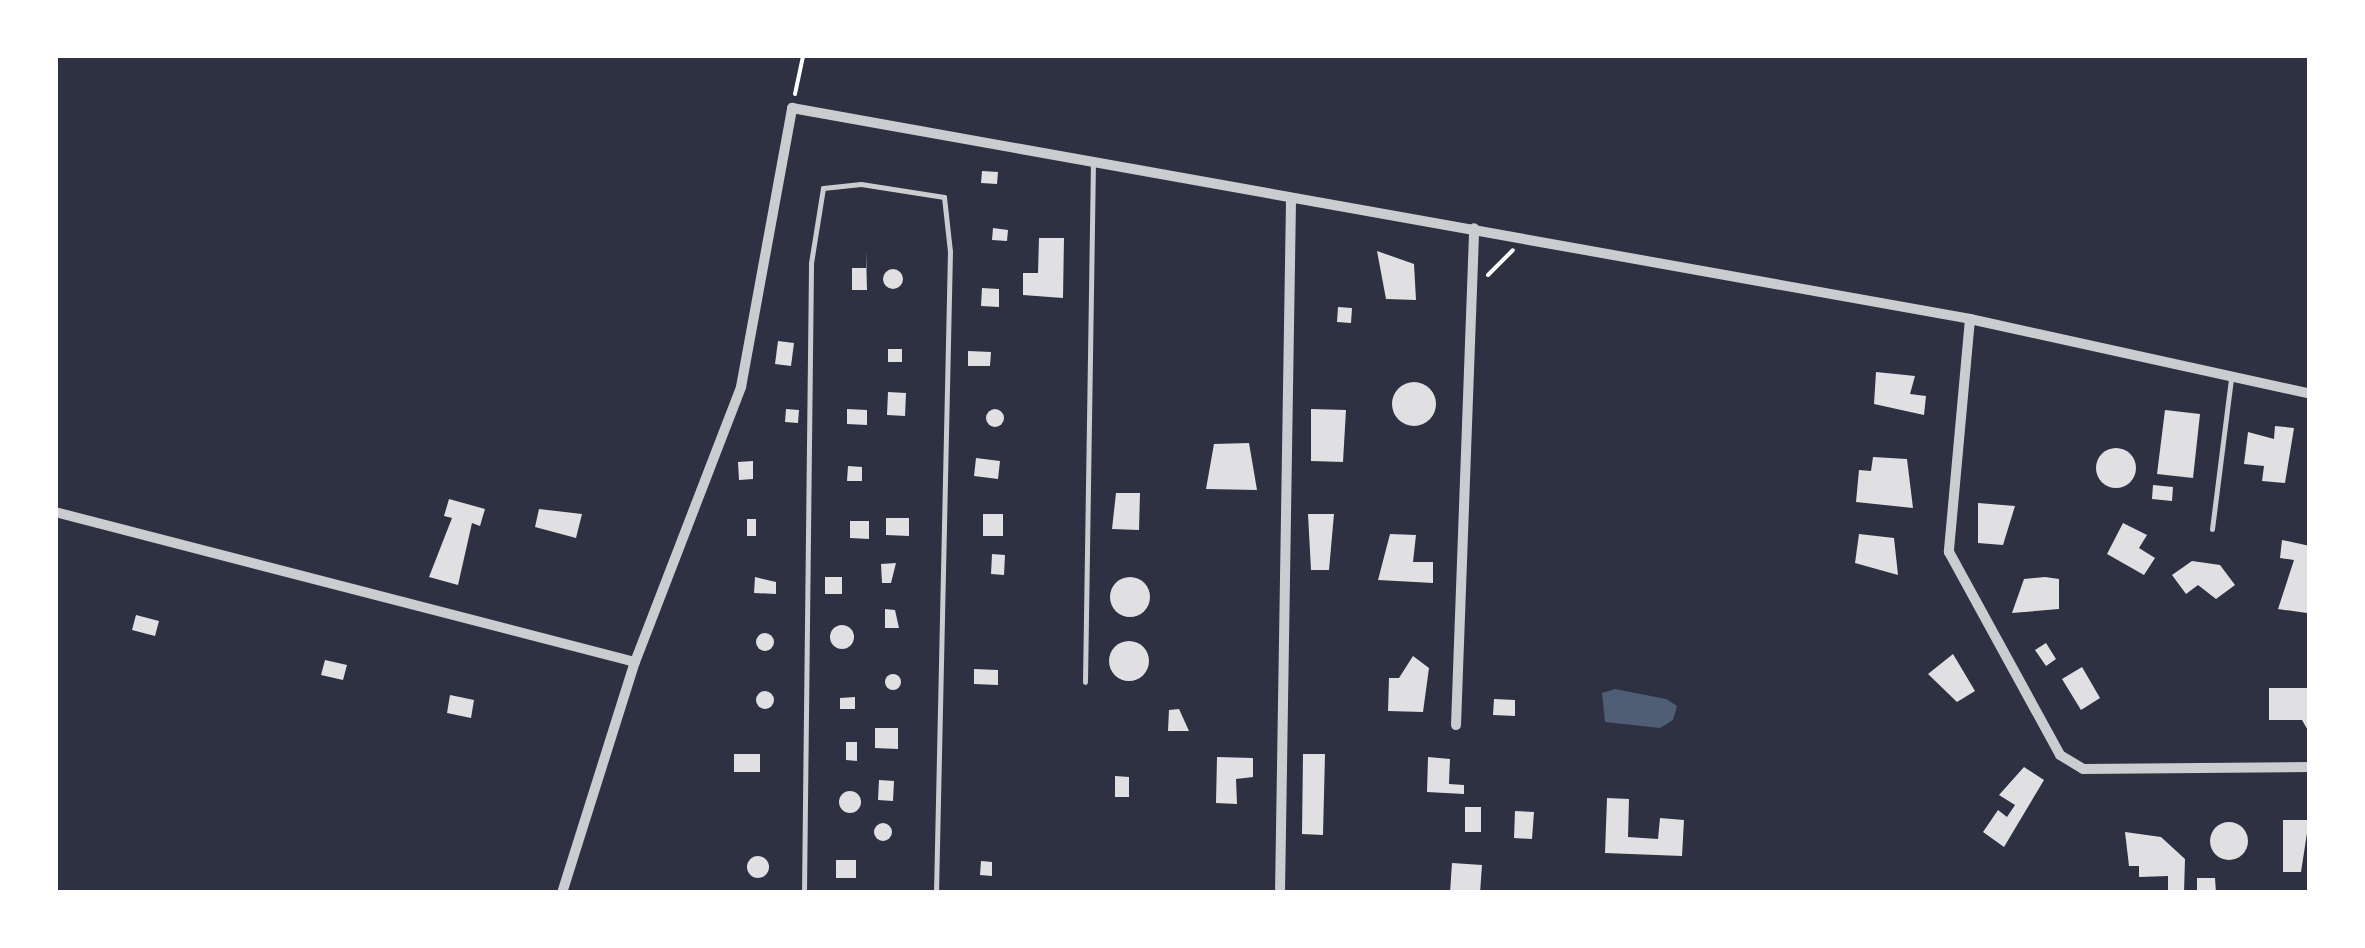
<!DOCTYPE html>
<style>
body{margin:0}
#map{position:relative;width:2365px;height:948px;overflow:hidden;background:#2d3142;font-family:"Source Sans 3",sans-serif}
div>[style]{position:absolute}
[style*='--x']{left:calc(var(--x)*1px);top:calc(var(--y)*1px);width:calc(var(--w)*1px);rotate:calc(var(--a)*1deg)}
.water>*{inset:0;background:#4f5d75}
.building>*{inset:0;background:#e0e0e3}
.round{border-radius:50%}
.path>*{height:4px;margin:-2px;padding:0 2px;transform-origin:2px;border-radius:2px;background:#fff}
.service>*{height:5px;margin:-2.5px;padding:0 2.5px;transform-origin:2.5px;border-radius:2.5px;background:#caccd0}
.minor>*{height:10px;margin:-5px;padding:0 5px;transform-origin:5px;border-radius:5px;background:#caccd0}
span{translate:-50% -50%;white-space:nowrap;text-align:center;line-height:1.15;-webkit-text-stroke:8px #fff;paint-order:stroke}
.frame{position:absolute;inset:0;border:58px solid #fff;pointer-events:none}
</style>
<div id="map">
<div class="water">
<i style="clip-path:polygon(1615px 689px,1666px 699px,1677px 706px,1673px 720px,1660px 728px,1605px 722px,1602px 693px)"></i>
</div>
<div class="building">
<i style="clip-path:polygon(982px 171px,998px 172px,997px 184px,981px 183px)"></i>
<i style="clip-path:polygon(993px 228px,1008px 230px,1007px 241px,992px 240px)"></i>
<i style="clip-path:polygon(1039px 238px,1064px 238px,1063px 298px,1023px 295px,1023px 273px,1038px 273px)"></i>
<i style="clip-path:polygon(866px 251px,867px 290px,852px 290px,852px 268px,866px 268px)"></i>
<i style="clip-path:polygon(1377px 251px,1414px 264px,1416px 300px,1386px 299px)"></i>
<i class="round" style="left:883px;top:269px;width:20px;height:20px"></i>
<i style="clip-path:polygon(982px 288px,999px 289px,999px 307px,981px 306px)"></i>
<i style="clip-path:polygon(1338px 307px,1352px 308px,1351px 323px,1337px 322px)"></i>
<i style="clip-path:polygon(778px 341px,794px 343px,791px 366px,775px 364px)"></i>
<i style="clip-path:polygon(888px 349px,902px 349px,902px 362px,888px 362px)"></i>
<i style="clip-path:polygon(968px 351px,991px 352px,990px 366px,968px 366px)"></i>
<i style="clip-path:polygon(1876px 372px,1915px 376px,1910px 394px,1926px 396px,1924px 415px,1874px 404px)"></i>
<i class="round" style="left:1392px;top:382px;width:44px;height:44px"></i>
<i style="clip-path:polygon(888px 392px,906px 393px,905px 416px,887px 415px)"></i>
<i class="round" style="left:986px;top:409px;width:18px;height:18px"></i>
<i style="clip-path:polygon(786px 409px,799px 410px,798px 423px,785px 422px)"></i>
<i style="clip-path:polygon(847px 409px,867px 410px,867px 425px,847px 424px)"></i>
<i style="clip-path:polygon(1311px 409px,1346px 410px,1343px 462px,1311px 461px)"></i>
<i style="clip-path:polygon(2165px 410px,2200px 414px,2193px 478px,2157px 474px)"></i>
<i style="clip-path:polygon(2275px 426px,2294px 428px,2285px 483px,2262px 481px,2264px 466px,2244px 464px,2248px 432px,2274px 439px)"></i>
<i style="clip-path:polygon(1249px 443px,1257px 490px,1206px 489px,1214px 444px)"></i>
<i class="round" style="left:2096px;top:448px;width:40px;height:40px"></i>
<i style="clip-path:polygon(1873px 457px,1907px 459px,1913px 508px,1856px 502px,1859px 470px,1871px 471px)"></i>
<i style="clip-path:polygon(976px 458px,1000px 461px,998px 479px,974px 476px)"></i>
<i style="clip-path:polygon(753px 461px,753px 479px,739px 480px,738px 462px)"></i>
<i style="clip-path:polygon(848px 466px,862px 467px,862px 481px,847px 481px)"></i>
<i style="clip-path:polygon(2153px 485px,2173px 487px,2172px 501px,2152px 499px)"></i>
<i style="clip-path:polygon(1116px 493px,1140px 493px,1139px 530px,1112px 529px)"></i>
<i style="clip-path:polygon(449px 499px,485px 509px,480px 526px,472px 523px,458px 585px,429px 577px,452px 518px,444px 516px)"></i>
<i style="clip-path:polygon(1978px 503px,2015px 506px,2003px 545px,1978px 543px)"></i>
<i style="clip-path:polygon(539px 509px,582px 514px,576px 538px,535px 527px)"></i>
<i style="clip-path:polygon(983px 514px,1003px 514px,1003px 536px,983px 536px)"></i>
<i style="clip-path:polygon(1308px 514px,1334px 514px,1329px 570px,1311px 570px)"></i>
<i style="clip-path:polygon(886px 518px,909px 518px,909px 536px,886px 535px)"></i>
<i style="clip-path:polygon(747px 519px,756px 519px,756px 536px,747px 536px)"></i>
<i style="clip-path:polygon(850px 521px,869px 521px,869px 539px,850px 538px)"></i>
<i style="clip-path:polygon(2123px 523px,2147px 535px,2139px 548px,2155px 558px,2144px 575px,2107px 554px)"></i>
<i style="clip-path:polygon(1390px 534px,1416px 535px,1413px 562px,1433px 562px,1433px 583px,1378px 580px)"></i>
<i style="clip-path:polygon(1859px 534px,1894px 538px,1898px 575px,1855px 563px)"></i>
<i style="clip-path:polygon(2282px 540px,2310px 546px,2307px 613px,2278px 609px,2294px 560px,2280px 558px)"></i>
<i style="clip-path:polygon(992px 554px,1005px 555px,1004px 575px,991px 574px)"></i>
<i style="clip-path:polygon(2192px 561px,2220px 565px,2235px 585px,2216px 599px,2198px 585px,2186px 594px,2172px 575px)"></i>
<i style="clip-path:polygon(896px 563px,891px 583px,882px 583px,881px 564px)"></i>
<i class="round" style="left:1110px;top:577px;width:40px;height:40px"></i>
<i style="clip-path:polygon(755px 577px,776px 582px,776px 594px,754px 593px)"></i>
<i style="clip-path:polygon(825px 577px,842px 577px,842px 594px,825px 594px)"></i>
<i style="clip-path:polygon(2045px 577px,2059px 579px,2059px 609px,2012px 613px,2024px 579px)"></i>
<i style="clip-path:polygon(885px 609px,895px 610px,899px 628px,885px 628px)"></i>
<i style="clip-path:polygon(136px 615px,159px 621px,155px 636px,132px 630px)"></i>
<i class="round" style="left:830px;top:625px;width:24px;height:24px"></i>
<i class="round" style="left:756px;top:633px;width:18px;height:18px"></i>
<i class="round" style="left:1109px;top:641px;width:40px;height:40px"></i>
<i style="clip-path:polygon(2046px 643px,2056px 659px,2046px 666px,2035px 650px)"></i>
<i style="clip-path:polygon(1953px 654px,1975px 691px,1957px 702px,1928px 674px)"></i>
<i style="clip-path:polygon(1413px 656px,1429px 668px,1423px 712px,1388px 711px,1389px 678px,1399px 678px)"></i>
<i style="clip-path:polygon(325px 660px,347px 665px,343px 680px,321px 675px)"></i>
<i style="clip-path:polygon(2082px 667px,2100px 698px,2081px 710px,2062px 679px)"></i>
<i style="clip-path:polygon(974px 669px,998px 670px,998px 685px,974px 684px)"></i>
<i class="round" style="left:885px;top:674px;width:16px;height:16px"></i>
<i style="clip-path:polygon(2269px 688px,2310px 688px,2310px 734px,2302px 720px,2269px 720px)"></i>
<i class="round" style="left:756px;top:691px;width:18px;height:18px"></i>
<i style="clip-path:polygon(450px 695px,474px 700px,471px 718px,447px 713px)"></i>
<i style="clip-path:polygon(855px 697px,855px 709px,840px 709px,840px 698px)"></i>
<i style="clip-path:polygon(1494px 699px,1515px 700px,1515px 716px,1493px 715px)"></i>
<i style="clip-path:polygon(1179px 709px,1189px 731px,1168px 731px,1169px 710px)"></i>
<i style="clip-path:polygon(875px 728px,898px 728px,898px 749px,875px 748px)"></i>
<i style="clip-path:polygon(846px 742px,857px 742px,857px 761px,846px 760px)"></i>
<i style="clip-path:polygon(734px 754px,760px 754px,760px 772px,734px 772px)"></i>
<i style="clip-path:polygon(1303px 754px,1325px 754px,1323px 835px,1302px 834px)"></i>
<i style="clip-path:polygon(1217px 757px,1253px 758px,1253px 777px,1236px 779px,1237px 804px,1216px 803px)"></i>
<i style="clip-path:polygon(1428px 757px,1450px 759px,1449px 784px,1464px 785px,1464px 794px,1427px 792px)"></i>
<i style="clip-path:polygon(2024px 767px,2044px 780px,2004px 847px,1983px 832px,1998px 810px,2007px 817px,2015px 805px,1999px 795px)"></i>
<i style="clip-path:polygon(1115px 776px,1129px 777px,1129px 797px,1115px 797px)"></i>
<i style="clip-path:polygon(879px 780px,894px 781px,893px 801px,878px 800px)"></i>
<i class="round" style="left:839px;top:791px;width:22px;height:22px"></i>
<i style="clip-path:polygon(1607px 798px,1629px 799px,1628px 837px,1658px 839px,1660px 818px,1684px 820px,1682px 856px,1605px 853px)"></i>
<i style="clip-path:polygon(1465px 807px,1481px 807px,1481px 832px,1465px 832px)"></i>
<i style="clip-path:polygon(1515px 811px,1534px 812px,1532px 839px,1514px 838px)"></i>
<i style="clip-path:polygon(2283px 820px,2309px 820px,2301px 872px,2283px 872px)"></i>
<i class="round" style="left:2210px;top:822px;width:38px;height:38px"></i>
<i class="round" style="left:874px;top:823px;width:18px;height:18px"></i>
<i style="clip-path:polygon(2125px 832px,2161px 837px,2185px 859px,2184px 893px,2168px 893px,2168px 876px,2139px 877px,2139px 866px,2129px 866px)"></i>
<i class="round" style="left:747px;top:856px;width:22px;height:22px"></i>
<i style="clip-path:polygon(836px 860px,856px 860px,856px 878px,836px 878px)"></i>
<i style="clip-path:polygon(981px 861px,992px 862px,992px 876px,980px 875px)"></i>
<i style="clip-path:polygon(1452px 863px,1482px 865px,1480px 893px,1450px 893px)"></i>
<i style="clip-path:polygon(2197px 878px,2215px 878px,2216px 893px,2197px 893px)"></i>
</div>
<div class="path">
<i style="--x:795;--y:94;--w:40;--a:-78"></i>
<i style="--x:1488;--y:275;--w:35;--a:-45"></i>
</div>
<div class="service">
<i style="--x:2212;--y:529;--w:152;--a:-82.8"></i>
<i style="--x:1085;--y:682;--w:520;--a:-89.12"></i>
<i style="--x:804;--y:893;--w:630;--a:-89.36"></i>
<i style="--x:811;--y:263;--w:76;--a:-80.9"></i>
<i style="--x:823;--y:188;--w:38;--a:-6"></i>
<i style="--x:861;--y:184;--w:84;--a:8.9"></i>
<i style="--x:944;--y:197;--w:54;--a:83.7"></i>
<i style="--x:950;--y:251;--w:642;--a:91.25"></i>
</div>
<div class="minor">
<i style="--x:1970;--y:319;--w:234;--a:95.2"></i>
<i style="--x:1949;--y:552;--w:231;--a:61.3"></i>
<i style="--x:2060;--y:755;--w:27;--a:31"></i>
<i style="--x:2083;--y:769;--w:227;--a:-0.5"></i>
<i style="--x:55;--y:512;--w:599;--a:14.5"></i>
<i style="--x:1456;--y:725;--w:497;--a:-87.9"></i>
<i style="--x:562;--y:893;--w:242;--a:-72.5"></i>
<i style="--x:635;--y:662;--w:295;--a:-68.9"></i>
<i style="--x:741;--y:387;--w:284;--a:-79.6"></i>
<i style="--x:792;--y:108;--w:1197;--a:10.15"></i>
<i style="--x:1970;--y:319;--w:348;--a:12.4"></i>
<i style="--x:1280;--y:893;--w:692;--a:-89.09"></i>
</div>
<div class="frame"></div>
</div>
